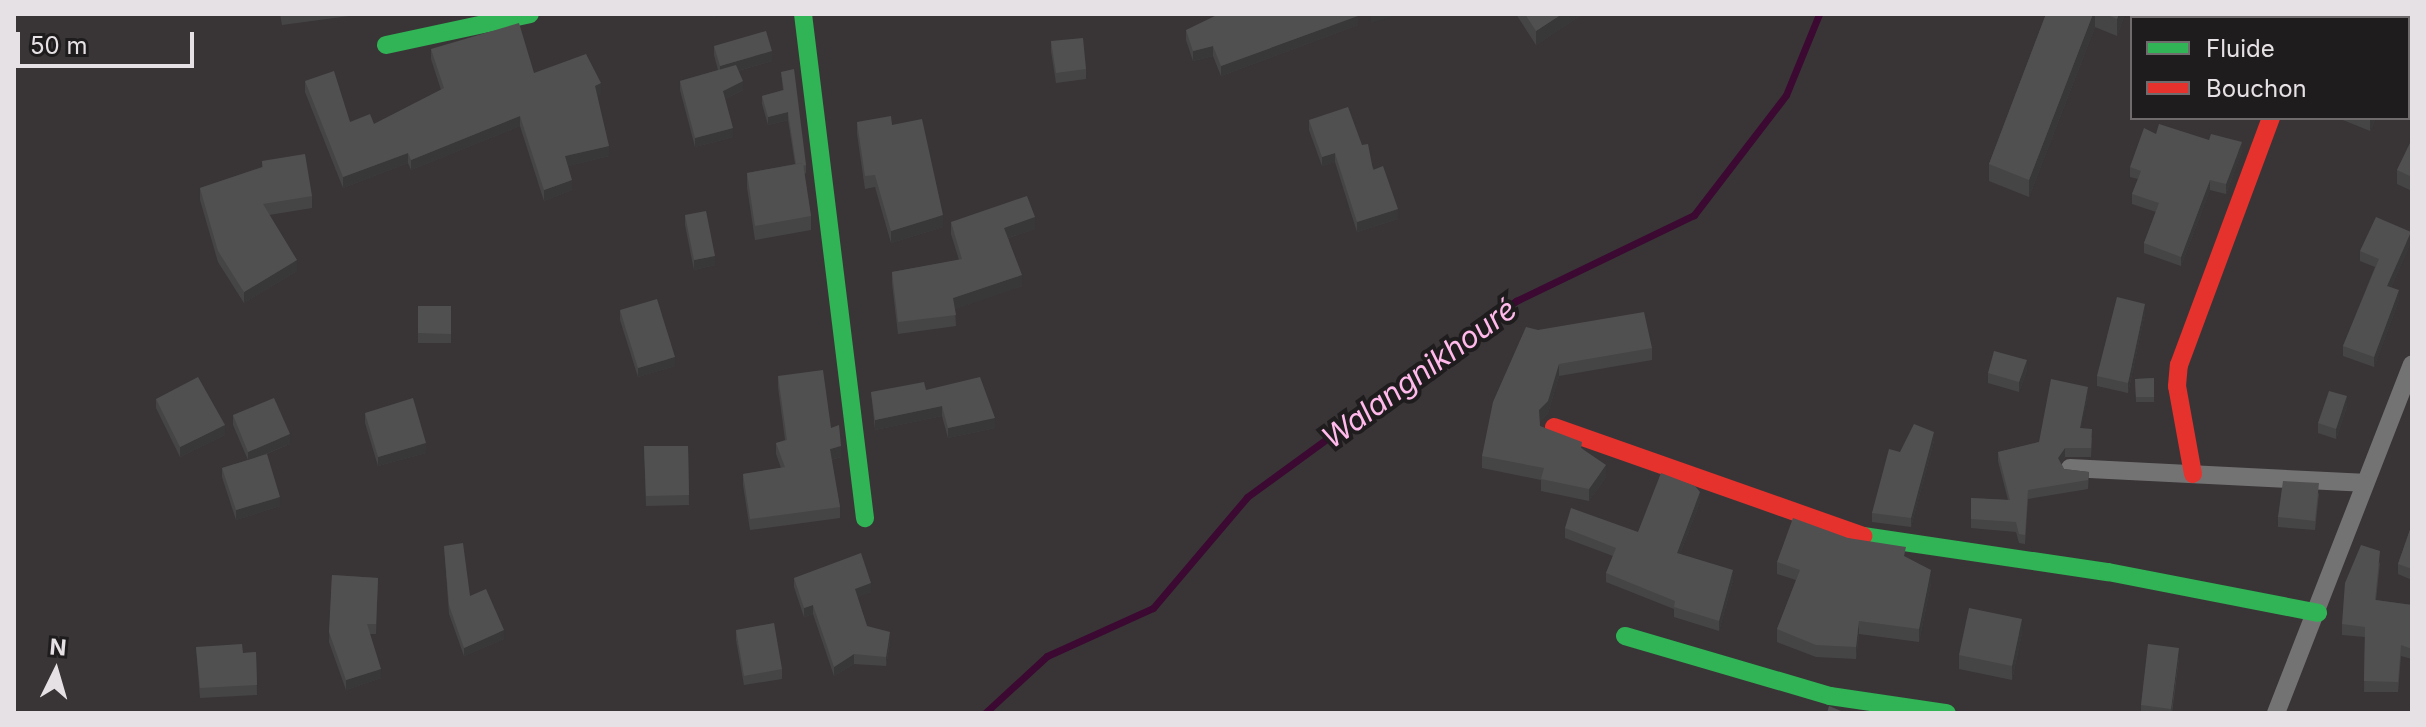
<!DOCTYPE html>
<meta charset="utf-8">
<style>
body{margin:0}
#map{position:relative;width:2426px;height:727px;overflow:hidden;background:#393537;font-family:Inter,sans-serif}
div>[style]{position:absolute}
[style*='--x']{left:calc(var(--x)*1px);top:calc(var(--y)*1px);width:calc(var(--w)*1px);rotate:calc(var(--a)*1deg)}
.stream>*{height:7px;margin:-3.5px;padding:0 3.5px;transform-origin:3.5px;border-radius:3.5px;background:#3b0931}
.street>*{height:18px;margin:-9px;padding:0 9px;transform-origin:9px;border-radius:9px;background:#747374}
.fast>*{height:18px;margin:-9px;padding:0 9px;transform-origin:9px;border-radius:9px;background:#30b455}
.jam>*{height:18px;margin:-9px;padding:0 9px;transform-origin:9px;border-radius:9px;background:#e5322d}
.wall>*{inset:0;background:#464546}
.shaded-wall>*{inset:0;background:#393839}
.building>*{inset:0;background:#515051}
span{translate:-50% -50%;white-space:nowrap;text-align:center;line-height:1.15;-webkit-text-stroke:8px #1f1c1e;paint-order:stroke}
.water-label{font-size:30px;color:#ffb9ea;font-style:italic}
.frame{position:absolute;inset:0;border:16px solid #e6e1e4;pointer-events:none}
.legend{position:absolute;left:2130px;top:16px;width:280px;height:104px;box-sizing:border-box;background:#1f1c1e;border:2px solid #6f6b6d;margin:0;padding:10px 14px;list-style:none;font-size:24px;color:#e6e1e4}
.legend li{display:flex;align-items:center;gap:16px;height:40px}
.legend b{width:40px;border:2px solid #6f6b6d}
.north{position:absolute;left:16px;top:631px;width:80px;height:80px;-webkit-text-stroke:6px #1f1c1e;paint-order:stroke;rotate:5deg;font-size:22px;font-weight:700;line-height:32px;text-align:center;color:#e6e1e4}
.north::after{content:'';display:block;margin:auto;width:28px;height:36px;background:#e6e1e4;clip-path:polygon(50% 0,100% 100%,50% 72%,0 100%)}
.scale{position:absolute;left:16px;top:32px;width:178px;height:36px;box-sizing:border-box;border:4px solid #e6e1e4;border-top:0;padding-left:10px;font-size:24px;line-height:28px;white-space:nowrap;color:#e6e1e4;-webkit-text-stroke:6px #1f1c1e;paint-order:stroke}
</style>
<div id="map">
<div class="stream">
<i style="--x:985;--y:713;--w:84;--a:-42.6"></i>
<i style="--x:1047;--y:656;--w:116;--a:-24.4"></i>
<i style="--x:1153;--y:608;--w:145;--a:-49.7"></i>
<i style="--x:1247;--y:497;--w:333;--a:-36.1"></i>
<i style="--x:1516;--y:301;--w:198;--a:-25.8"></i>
<i style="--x:1694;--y:215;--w:151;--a:-52.5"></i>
<i style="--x:1786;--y:95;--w:87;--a:-67.8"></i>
</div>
<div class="street">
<i style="--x:2408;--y:77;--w:4;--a:27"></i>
<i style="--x:2070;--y:468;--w:293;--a:2.9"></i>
<i style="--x:2276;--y:713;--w:374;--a:-68.7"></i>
</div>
<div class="fast">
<i style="--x:803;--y:14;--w:508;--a:82.99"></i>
<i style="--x:386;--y:45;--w:147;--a:-12.1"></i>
<i style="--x:1863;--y:536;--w:248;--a:8.4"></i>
<i style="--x:2108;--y:572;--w:214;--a:11"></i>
<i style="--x:1625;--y:636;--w:214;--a:16.3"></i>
<i style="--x:1830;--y:696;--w:118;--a:8.3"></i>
</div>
<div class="jam">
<i style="--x:1554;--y:427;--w:328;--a:19.4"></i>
<i style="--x:2193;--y:474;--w:89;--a:-100.3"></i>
<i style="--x:2177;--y:386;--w:21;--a:-85"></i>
<i style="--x:2179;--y:365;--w:264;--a:-69.6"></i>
</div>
<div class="wall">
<i style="clip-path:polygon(280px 14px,364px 14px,282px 25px)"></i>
<i style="clip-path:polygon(1516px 14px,1583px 14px,1536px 45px)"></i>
<i style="clip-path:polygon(2046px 14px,2125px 14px,2117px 36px,2095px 27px,2029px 197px,1989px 181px,1989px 164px)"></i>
<i style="clip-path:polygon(1358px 25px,1221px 76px,1213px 56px,1193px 61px,1186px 40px,1186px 30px)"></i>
<i style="clip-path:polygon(1051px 41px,1086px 69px,1086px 79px,1056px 83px,1051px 51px)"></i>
<i style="clip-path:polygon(714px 46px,772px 61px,738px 71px,743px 90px,725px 99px,733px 137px,695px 147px,680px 90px,680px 81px,718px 70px,714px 55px)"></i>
<i style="clip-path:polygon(431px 49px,534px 73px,601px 94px,597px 95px,609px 156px,568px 166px,572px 190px,544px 201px,520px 126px,411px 170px,408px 163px,343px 188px,305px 92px,305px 81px,350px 122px,374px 124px,441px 90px,431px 59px)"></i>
<i style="clip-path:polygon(781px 72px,806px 165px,806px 173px,804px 174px,811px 216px,811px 230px,755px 240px,747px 187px,747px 173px,795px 164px,788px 120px,768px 125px,762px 104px,762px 96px,783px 90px)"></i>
<i style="clip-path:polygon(2338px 118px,2376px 118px,2370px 131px)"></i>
<i style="clip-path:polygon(1309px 120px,1362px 145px,1398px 219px,1357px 232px,1335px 162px,1322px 166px,1309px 130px)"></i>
<i style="clip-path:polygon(857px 122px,892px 125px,943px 227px,891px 243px,875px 187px,865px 189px,857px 134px)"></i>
<i style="clip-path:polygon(2412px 139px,2412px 191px,2397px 184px,2397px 170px)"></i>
<i style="clip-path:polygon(2242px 151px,2226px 194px,2210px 190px,2181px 266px,2144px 253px,2144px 243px,2156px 212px,2132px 204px,2132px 194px,2138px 179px,2130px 177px,2130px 167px)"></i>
<i style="clip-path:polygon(262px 161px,312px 196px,312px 208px,269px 215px,297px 271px,244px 303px,218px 262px,200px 200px,200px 188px,262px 167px)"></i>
<i style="clip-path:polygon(685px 215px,715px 265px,694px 270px,685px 225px)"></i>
<i style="clip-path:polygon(951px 222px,1035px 229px,1008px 238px,1022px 286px,955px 309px,956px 326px,898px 334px,892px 283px,892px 272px,959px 260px,951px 234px)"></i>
<i style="clip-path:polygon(2411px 242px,2391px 287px,2399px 300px,2374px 367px,2343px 356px,2343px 346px,2375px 267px,2360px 261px,2360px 251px)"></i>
<i style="clip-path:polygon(418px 306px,451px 306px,451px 343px,418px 343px)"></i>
<i style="clip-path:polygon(620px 310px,675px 366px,638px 377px,620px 320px)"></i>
<i style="clip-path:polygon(2145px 313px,2128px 393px,2097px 386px,2097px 376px)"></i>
<i style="clip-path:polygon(1538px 330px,1652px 348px,1652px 360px,1559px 376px,1548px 413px,1540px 421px,1540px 426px,1582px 448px,1606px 477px,1589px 501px,1541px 491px,1541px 480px,1482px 468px,1482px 456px)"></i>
<i style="clip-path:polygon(2027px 370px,2019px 392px,1988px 383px,1988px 373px)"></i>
<i style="clip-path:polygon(778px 376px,831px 428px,841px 457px,831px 460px,840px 507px,840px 518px,750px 530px,743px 485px,743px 474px,781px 468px,776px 454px,776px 443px,785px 440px,778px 387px)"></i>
<i style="clip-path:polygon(2154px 378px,2154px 402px,2136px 402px,2135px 379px)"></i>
<i style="clip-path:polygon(926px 390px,995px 428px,948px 438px,942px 416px,875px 430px,871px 392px)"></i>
<i style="clip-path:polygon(2088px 396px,2081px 428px,2092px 438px,2091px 457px,2065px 457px,2061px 463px,2064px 469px,2089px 472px,2088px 489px,2028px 499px,2025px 544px,2019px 543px,2016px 532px,1971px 528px,1971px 498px,2008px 500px,1998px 461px,1998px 452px,2039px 442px)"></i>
<i style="clip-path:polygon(156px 399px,225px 435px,180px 457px,156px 408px)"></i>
<i style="clip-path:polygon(2347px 406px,2336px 439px,2318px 433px,2318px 423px)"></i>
<i style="clip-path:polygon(365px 413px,426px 453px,378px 466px,365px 423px)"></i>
<i style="clip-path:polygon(233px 415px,290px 444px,264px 455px,280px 506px,236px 520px,222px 477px,222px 468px,248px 460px,233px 425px)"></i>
<i style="clip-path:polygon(1934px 441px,1911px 527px,1872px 522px,1872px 513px,1900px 452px)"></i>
<i style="clip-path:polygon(644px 446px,688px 446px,689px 505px,646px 506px)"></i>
<i style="clip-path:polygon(2319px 493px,2315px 530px,2278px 527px,2278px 517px)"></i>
<i style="clip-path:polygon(1700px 502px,1680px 554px,1733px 580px,1719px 631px,1674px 617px,1674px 609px,1606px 582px,1606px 573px,1613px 556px,1565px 538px,1565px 528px,1638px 532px)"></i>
<i style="clip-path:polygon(2412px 524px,2412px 580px,2398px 574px,2398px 564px)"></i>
<i style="clip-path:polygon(1848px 538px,1906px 558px,1931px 583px,1919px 642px,1859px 634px,1856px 659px,1816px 657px,1777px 642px,1777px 629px,1796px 580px,1777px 574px,1777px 562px)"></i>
<i style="clip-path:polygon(444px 546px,470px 596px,504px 639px,464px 656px,449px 614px)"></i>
<i style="clip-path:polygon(2380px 562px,2376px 600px,2412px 605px,2412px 659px,2401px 656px,2398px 692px,2364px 692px,2365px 637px,2342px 635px,2342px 624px)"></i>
<i style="clip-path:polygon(332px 575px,378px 578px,376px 634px,370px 634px,381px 678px,346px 690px,329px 642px)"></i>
<i style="clip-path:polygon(794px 578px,871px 592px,857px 597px,867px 626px,890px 642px,886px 666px,854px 664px,834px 676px,813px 614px,804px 617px,794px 587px)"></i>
<i style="clip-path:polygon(736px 630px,782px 669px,782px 679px,744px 685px,736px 640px)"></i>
<i style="clip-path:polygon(2022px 633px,2012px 680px,1959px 669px,1959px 655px)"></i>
<i style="clip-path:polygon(196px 647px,243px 653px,256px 652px,257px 695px,200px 698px)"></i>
<i style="clip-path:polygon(2179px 658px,2172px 713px,2141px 713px,2141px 705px)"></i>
</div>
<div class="shaded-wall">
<i style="clip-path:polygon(713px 14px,723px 14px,713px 18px)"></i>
<i style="clip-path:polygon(1371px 14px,1402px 14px,1371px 23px)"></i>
<i style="clip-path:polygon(1562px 14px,1583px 14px,1536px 45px,1536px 31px)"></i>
<i style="clip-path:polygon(2093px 14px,2095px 14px,2095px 27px,2029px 197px,2029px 180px)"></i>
<i style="clip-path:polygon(2119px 14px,2125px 14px,2117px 36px,2117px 19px)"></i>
<i style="clip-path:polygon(1358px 16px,1358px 25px,1221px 76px,1221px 66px)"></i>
<i style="clip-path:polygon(1213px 46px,1213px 56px,1193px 61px,1193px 51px)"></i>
<i style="clip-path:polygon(772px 51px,772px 61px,720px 76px,720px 66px)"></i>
<i style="clip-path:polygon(743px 81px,743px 90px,723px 100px,723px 91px)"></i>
<i style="clip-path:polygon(601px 83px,601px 94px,595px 97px,595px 86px)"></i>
<i style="clip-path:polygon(788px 112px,788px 120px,768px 125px,768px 117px)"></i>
<i style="clip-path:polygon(520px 116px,520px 126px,411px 170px,411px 160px)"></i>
<i style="clip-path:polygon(2370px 118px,2376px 118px,2370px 131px)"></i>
<i style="clip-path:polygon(733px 128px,733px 137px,695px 147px,695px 138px)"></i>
<i style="clip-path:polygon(2242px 142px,2242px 151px,2226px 194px,2226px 184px)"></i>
<i style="clip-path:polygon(609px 146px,609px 156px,565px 167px,565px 156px)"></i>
<i style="clip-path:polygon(408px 153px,408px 163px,343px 188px,343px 177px)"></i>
<i style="clip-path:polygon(1335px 153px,1335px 162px,1322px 166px,1322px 157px)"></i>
<i style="clip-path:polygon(572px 180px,572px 190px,544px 201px,544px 190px)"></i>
<i style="clip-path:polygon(2210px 180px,2210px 190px,2181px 266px,2181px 257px)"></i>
<i style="clip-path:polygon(1398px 209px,1398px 219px,1357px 232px,1357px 222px)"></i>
<i style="clip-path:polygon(943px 215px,943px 227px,891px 243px,891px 231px)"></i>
<i style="clip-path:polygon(1035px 217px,1035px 229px,1004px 239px,1004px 228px)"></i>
<i style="clip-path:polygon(2411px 232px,2411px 242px,2387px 296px,2387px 286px)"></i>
<i style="clip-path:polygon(715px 256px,715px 265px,694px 270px,694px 260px)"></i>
<i style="clip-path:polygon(297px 260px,297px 271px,244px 303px,244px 292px)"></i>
<i style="clip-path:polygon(1022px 275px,1022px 286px,953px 310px,953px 298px)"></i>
<i style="clip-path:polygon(2399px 290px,2399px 300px,2374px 367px,2374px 357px)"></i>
<i style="clip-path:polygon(2145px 304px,2145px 313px,2128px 393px,2128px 383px)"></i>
<i style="clip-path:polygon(675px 357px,675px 366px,638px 377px,638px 368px)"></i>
<i style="clip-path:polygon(2027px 360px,2027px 370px,2019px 392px,2019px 382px)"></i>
<i style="clip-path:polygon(1559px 364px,1559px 376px,1548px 413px,1539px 422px,1539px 410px)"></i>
<i style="clip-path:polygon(2088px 387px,2088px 396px,2080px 437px,2080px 428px)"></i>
<i style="clip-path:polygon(2347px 396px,2347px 406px,2336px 439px,2336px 429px)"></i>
<i style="clip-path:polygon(942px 406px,942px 416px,875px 430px,875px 420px)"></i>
<i style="clip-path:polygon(995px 418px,995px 428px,948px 438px,948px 428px)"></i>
<i style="clip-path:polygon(225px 425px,225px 435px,180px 457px,180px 447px)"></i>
<i style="clip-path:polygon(1934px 432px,1934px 441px,1911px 527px,1911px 518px)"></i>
<i style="clip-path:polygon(290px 434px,290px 444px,248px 461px,248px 452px)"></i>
<i style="clip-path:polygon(426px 443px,426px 453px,378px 466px,378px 457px)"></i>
<i style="clip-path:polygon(841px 446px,841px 457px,830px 460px,830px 449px)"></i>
<i style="clip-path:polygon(2065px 448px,2065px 457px,2058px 467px,2058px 458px)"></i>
<i style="clip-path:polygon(1606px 465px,1606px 477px,1589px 501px,1589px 489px)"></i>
<i style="clip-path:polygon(1700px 492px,1700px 502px,1677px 562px,1677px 553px)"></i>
<i style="clip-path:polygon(280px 497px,280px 506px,236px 520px,236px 510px)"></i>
<i style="clip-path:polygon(1733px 570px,1733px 580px,1719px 631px,1719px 621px)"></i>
<i style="clip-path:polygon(1931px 570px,1931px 583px,1919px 642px,1919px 629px)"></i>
<i style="clip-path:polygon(871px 583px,871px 592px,855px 598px,855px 589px)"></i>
<i style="clip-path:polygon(813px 605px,813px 614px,804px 617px,804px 608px)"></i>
<i style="clip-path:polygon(2022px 619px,2022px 633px,2012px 680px,2012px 666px)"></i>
<i style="clip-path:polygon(1859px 621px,1859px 634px,1856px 659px,1856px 647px)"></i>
<i style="clip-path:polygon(504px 630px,504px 639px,464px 656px,464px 648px)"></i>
<i style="clip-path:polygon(890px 632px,890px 642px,886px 666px,886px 657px)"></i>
<i style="clip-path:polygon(2179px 648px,2179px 658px,2171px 713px,2171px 709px)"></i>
<i style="clip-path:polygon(854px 654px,854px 664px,834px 676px,834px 667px)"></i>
<i style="clip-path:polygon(381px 669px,381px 678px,346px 690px,346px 680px)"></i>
</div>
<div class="building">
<i style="clip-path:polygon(1219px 14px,1357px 14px,1358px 16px,1221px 66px,1213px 46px,1193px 51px,1186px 30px)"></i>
<i style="clip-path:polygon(1525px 14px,1562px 14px,1536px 31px)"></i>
<i style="clip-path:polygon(2046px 14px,2093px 14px,2029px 180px,1989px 164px)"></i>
<i style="clip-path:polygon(2105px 14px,2119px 14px,2117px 19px)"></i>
<i style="clip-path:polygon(519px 23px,534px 73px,586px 54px,601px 83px,595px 86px,609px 146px,565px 156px,572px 180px,544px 190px,520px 116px,411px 160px,408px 153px,343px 177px,305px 81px,334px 71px,350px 122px,370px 114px,374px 124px,444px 88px,431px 49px)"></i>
<i style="clip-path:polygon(766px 31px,772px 51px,720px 66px,714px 46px)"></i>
<i style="clip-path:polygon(1083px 38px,1086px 69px,1056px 73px,1051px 41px)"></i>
<i style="clip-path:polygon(736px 65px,743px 81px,723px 91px,733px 128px,695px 138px,680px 81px)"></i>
<i style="clip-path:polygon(794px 69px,806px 165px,803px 166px,803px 163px,796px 164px,788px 112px,768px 117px,762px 96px,784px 90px,781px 72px)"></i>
<i style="clip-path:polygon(1348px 107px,1362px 145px,1368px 144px,1373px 170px,1383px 166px,1398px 209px,1357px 222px,1335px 153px,1322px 157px,1309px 120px)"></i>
<i style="clip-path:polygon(891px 116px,892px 125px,922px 119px,943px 215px,891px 231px,875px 175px,865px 176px,857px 122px)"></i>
<i style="clip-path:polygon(2159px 124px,2209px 140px,2211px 134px,2242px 142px,2226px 184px,2210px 180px,2181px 257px,2144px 243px,2159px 203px,2132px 194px,2141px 171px,2130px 167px,2144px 128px,2156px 134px)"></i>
<i style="clip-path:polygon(2412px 139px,2412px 177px,2397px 170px)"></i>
<i style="clip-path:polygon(305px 154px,312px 196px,263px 204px,297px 260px,244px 292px,218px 251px,200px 188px,263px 167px,262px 161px)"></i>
<i style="clip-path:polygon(803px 163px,811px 216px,755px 226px,747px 173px)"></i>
<i style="clip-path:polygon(1027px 196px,1035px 217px,1004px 228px,1022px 275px,953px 298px,956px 315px,898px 322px,892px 272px,962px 259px,951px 222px)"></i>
<i style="clip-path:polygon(706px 211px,715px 256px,694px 260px,685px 215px)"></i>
<i style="clip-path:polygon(2376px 217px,2411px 232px,2387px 286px,2399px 290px,2374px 357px,2343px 346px,2379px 259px,2360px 251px)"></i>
<i style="clip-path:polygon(2117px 297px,2145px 304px,2128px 383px,2097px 376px)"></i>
<i style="clip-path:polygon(657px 299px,675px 357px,638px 368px,620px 310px)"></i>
<i style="clip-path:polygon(418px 306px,451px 306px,451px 334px,418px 333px)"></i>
<i style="clip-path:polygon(1644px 312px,1652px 348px,1559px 364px,1548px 401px,1539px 410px,1540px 426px,1582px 442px,1581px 448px,1606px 465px,1589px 489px,1541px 479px,1544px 468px,1482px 456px,1493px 402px,1526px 327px,1538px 330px)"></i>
<i style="clip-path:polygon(1994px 351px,2027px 360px,2019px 382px,1988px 373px)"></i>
<i style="clip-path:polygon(823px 370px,831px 428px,839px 425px,841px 446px,830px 449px,840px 507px,750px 519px,743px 474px,785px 467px,776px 443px,787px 440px,778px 376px)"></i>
<i style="clip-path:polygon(198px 377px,225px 425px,180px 447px,156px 399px)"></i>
<i style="clip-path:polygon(980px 377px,995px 418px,948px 428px,942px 406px,875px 420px,871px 392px,924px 382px,926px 390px)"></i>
<i style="clip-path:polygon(2154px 378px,2154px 397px,2136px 397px,2135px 379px)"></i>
<i style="clip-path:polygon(2051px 379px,2088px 387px,2080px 428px,2092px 429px,2091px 448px,2065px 448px,2058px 458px,2064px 469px,2089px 472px,2088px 480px,2028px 490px,2025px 535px,2019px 534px,2016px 522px,1971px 519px,1971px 498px,2010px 500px,1998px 452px,2039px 442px)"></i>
<i style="clip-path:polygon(2329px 391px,2347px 396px,2336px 429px,2318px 423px)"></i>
<i style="clip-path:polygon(274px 398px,290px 434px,248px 452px,233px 415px)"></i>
<i style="clip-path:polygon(413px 398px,426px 443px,378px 457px,365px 413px)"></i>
<i style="clip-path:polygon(1914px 424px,1934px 432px,1911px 518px,1872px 513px,1889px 449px,1900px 452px)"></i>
<i style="clip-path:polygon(644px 446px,688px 446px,689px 495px,646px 496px)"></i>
<i style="clip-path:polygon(267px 454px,280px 497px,236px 510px,222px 468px)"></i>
<i style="clip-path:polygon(1661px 473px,1695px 486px,1700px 492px,1677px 553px,1733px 570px,1719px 621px,1674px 607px,1675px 601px,1606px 573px,1616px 548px,1565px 528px,1571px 508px,1638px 532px)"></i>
<i style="clip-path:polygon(2283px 481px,2319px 483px,2315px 521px,2278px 517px)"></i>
<i style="clip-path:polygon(1793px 518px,1848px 538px,1906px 547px,1904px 556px,1931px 570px,1919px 629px,1859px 621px,1856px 647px,1816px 645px,1777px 629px,1800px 570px,1777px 562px)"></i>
<i style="clip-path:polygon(2412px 524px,2412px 569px,2398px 564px)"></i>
<i style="clip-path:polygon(463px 543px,470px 596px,486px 589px,504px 630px,464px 648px,449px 605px,444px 546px)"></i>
<i style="clip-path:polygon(2361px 545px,2380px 551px,2375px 600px,2412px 605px,2412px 649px,2401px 645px,2398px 682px,2364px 681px,2365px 627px,2342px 624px,2345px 583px)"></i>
<i style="clip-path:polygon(861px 553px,871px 583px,855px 589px,867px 626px,890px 632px,886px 657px,854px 654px,834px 667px,813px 605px,804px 608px,794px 578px)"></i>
<i style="clip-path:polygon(332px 575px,378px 578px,376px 624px,367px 624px,381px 669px,346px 680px,329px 632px)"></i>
<i style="clip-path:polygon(1969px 608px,2022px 619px,2012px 666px,1959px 655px)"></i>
<i style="clip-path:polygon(774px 623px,782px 669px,744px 676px,736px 630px)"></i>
<i style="clip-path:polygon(242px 644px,243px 653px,256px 652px,257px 685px,200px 688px,196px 647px)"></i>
<i style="clip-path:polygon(2148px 644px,2179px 648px,2171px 709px,2141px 705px)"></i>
<i style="clip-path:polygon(1829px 706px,1846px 713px,1827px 713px)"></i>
</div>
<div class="water-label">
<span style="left:1419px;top:373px;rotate:-36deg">Walangnikhouré</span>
</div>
<div class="frame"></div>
<ul class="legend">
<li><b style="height:10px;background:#30b455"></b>Fluide</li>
<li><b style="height:10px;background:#e5322d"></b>Bouchon</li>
</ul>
<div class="north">N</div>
<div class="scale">50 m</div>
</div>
